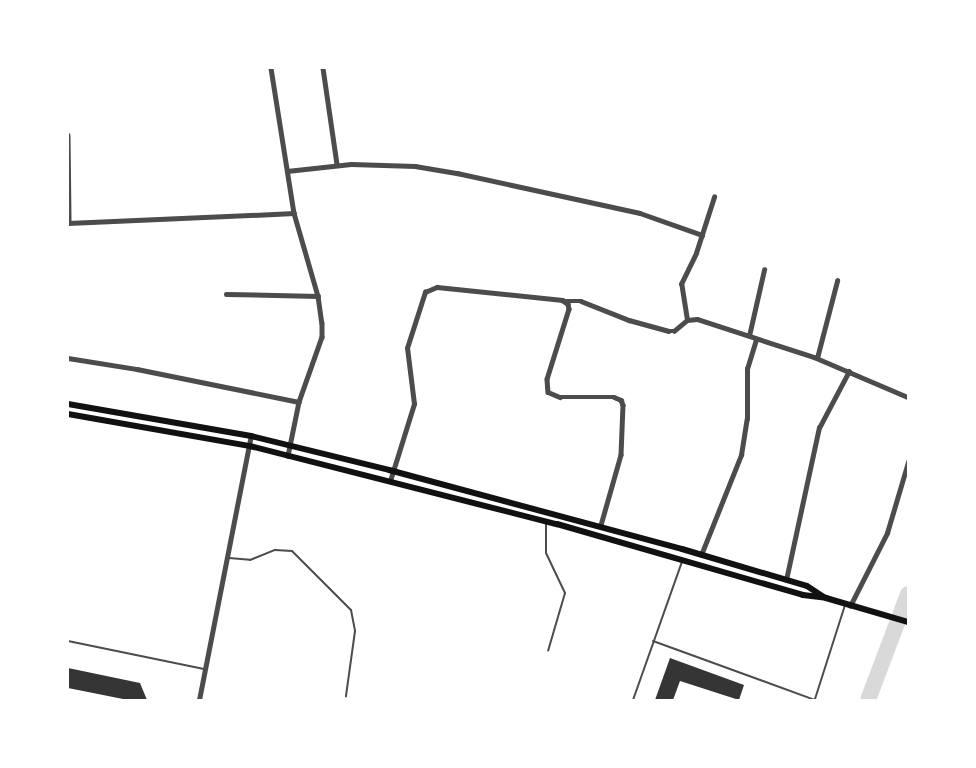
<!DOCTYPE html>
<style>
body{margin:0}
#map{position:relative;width:976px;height:768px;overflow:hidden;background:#fff;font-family:"IBM Plex Sans",sans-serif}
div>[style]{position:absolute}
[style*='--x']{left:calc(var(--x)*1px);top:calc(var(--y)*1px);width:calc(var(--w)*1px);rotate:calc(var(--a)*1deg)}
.river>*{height:16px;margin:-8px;padding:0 8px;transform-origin:8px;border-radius:8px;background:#d9d9d9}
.building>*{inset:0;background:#353535}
.service>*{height:2px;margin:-1px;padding:0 1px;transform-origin:1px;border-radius:1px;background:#4c4c4c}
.minor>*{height:4.5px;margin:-2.25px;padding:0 2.25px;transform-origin:2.25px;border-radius:2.25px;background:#4c4c4c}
.secondary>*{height:6px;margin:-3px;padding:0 3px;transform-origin:3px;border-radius:3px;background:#111}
span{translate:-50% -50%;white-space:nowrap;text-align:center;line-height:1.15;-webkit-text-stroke:6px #fff;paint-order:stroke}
.frame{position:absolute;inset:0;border:69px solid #fff;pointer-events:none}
</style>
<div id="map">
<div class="river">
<i style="--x:868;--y:700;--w:113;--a:-69.3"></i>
</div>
<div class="building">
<i style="clip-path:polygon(670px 658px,744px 685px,739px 700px,680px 681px,673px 700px,655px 700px)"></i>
<i style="clip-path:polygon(68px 668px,140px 683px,147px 700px,128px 700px,68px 688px)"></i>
</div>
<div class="service">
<i style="--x:546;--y:524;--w:29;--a:90"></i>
<i style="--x:546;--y:553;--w:44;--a:64.6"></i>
<i style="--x:565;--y:593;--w:60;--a:106.3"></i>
<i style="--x:229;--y:558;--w:21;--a:5"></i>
<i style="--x:250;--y:560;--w:27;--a:-22"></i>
<i style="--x:275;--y:550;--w:17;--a:3"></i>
<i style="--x:292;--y:551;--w:83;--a:45"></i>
<i style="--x:351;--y:610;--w:21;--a:79"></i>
<i style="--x:355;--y:631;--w:66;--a:97.9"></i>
<i style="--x:68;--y:641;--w:140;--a:11.6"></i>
<i style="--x:653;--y:641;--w:172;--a:20"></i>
<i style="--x:815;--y:699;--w:99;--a:-72.3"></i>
<i style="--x:633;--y:700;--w:146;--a:-70.5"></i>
</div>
<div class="minor">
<i style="--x:271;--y:68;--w:147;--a:81"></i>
<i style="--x:294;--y:213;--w:86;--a:73.9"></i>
<i style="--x:318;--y:296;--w:27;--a:82"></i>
<i style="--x:322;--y:323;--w:14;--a:90"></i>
<i style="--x:322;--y:337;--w:69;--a:109.5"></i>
<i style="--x:299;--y:402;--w:55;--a:101.5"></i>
<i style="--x:323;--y:68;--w:97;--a:81.7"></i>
<i style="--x:68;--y:135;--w:88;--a:89.3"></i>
<i style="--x:287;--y:171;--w:64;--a:-6.2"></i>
<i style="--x:351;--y:164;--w:64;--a:1.8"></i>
<i style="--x:415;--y:166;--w:43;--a:9.5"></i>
<i style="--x:457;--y:173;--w:187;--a:12.3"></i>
<i style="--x:640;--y:213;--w:66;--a:19.5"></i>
<i style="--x:68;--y:223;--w:226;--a:-2.5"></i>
<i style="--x:226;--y:294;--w:92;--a:1.2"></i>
<i style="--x:566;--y:301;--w:15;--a:0"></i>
<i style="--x:581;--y:301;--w:52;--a:21.6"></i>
<i style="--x:629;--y:320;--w:41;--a:15.4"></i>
<i style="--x:669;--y:331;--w:5;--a:0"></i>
<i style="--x:674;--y:331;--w:17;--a:-40"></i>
<i style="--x:687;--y:320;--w:10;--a:-6"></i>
<i style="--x:697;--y:319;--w:123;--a:18"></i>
<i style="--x:814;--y:357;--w:102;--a:23.1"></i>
<i style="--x:687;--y:320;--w:36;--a:-99"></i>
<i style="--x:681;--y:284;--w:34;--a:-64"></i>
<i style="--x:696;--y:253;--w:59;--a:-72.2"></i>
<i style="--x:749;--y:336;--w:68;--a:-77.2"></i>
<i style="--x:68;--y:358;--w:70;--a:9.1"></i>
<i style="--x:137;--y:369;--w:165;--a:11.5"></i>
<i style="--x:817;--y:358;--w:80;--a:-75.4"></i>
<i style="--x:390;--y:481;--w:81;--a:-72.7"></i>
<i style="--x:414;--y:404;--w:56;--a:-97.1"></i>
<i style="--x:407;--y:348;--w:59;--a:-72.2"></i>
<i style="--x:425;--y:292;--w:13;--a:-23"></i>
<i style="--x:437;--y:287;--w:126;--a:5.9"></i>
<i style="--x:562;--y:300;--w:7;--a:34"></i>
<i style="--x:568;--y:304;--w:5;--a:79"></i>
<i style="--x:569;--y:309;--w:73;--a:107.4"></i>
<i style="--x:547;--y:379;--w:13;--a:86"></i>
<i style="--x:548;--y:392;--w:13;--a:23"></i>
<i style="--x:560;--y:397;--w:54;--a:0"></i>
<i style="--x:614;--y:397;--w:8;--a:23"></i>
<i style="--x:621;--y:400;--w:5;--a:68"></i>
<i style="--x:623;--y:405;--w:50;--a:92.3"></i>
<i style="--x:621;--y:455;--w:73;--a:105.9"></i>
<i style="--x:701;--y:555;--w:108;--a:-68.2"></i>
<i style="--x:741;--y:455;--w:36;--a:-81"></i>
<i style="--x:747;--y:419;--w:50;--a:-90"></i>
<i style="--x:747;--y:369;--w:31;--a:-73"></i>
<i style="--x:786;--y:580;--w:156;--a:-77.8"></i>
<i style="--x:819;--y:428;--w:64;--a:-62.2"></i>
<i style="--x:850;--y:606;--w:82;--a:-63.1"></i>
<i style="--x:887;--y:533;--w:74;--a:-73.5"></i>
<i style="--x:199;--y:700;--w:269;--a:-78.9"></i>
</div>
<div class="secondary">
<i style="--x:68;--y:404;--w:186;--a:9.9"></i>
<i style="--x:251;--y:436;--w:142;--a:13.8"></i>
<i style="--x:389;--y:470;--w:303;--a:15.1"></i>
<i style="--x:682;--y:549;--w:130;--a:16.5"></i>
<i style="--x:807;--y:586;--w:20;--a:33"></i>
<i style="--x:68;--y:414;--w:185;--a:10"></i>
<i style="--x:250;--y:446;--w:317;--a:14.3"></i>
<i style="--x:557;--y:524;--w:256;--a:16.1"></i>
<i style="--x:803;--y:595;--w:23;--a:7"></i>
<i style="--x:826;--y:598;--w:85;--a:16.3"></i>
</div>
<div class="frame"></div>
</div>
